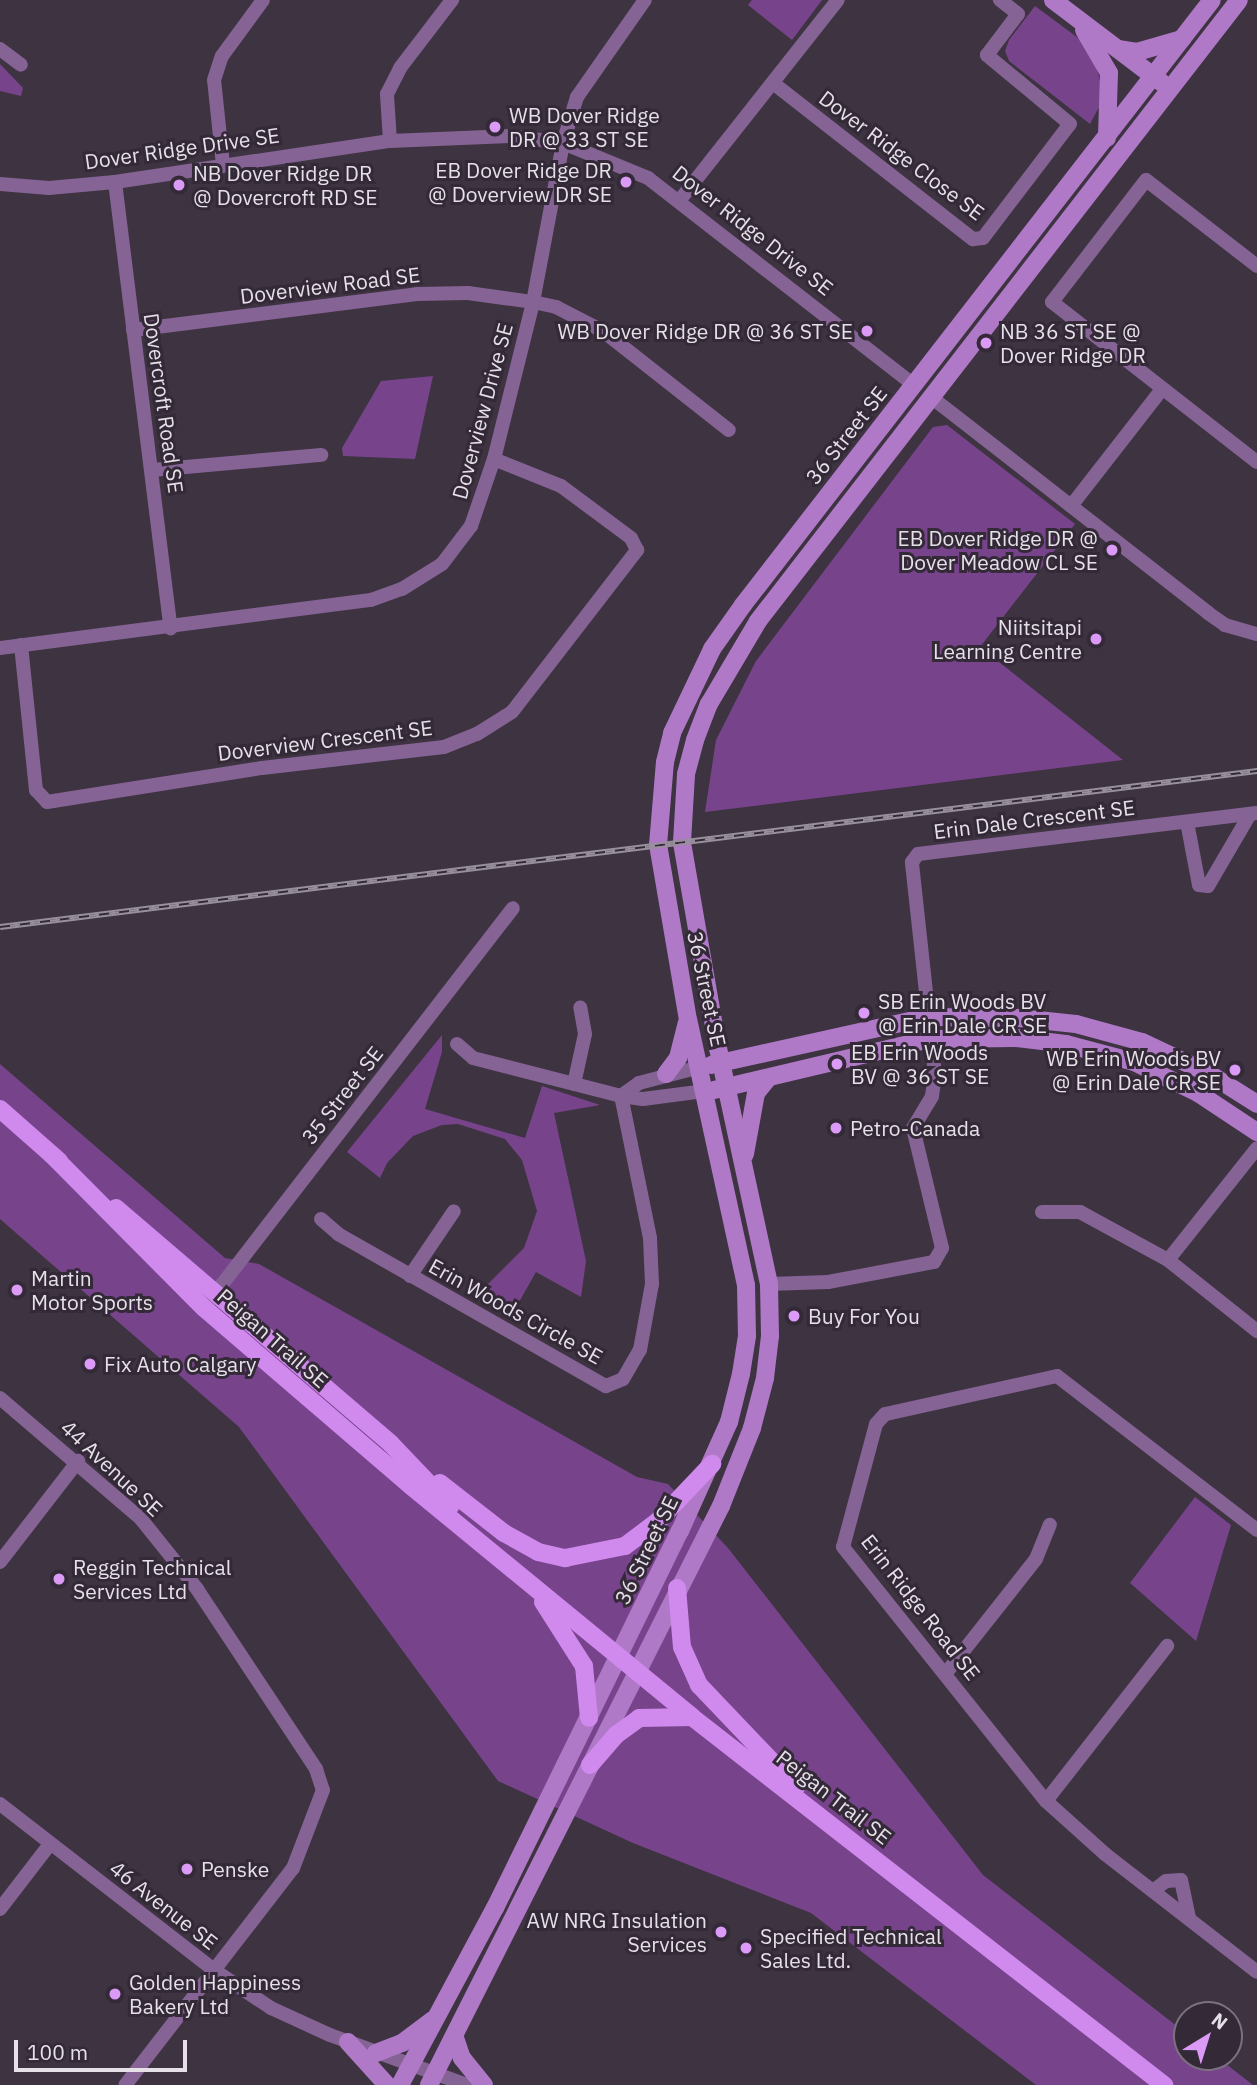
<!DOCTYPE html>
<style>
body{margin:0}
#map{position:relative;width:1257px;height:2085px;overflow:hidden;background:#3d3341;font-family:"IBM Plex Sans",sans-serif}
div>[style]{position:absolute}
[style*='--x']{left:calc(var(--x)*1px);top:calc(var(--y)*1px);width:calc(var(--w)*1px);rotate:calc(var(--a)*1deg)}
.green>*{inset:0;background:#77448c}
.street>*{height:14px;margin:-7px;padding:0 7px;transform-origin:7px;border-radius:7px;background:#856394}
.secondary>*{height:18px;margin:-9px;padding:0 9px;transform-origin:9px;border-radius:9px;background:#b079c7}
.primary>*{height:18px;margin:-9px;padding:0 9px;transform-origin:9px;border-radius:9px;background:#d08aee}
.rail>*{height:6px;margin-top:-3px;transform-origin:0;background:repeating-linear-gradient(90deg,#332937 0 10px,#98909c 0 20px);box-sizing:border-box;border-block:2px solid #98909c}
.dots>*{width:19px;height:19px;translate:-50% -50%;box-sizing:border-box;border:4px solid #332937;border-radius:50%}
span{translate:-50% -50%;white-space:nowrap;text-align:center;line-height:1.15;-webkit-text-stroke:6px #332937;paint-order:stroke}
.poi-label{font-size:21px;color:#e6e0e9}
.left{translate:0 -50%;text-align:left}
.right{translate:-100% -50%;text-align:right}
.street-label{font-size:21px;color:#e6e0e9}
.north{position:absolute;left:1173px;top:2001px;width:70px;height:70px;box-sizing:border-box;background:#332937;border:2px solid #7b727e;border-radius:50%;rotate:38deg;font-size:19px;font-weight:700;line-height:28px;text-align:center;color:#e6e0e9}
.north::after{content:'';display:block;margin:auto;width:24px;height:32px;background:#da9af6;clip-path:polygon(50% 0,100% 100%,50% 72%,0 100%)}
.scale{position:absolute;left:14px;top:2040px;width:173px;height:32px;box-sizing:border-box;border:4px solid #e6e0e9;border-top:0;padding-left:9px;font-size:21px;line-height:24px;white-space:nowrap;color:#e6e0e9;-webkit-text-stroke:5px #332937;paint-order:stroke}
</style>
<div id="map">
<div class="green">
<i style="clip-path:polygon(752px 0,822px 0,792px 40px,748px 5px)"></i>
<i style="clip-path:polygon(1035px 6px,1085px 43px,1096px 64px,1104px 98px,1090px 124px,1009px 61px,1005px 51px,1009px 40px)"></i>
<i style="clip-path:polygon(0 64px,23px 88px,21px 96px,0 91px)"></i>
<i style="clip-path:polygon(433px 376px,415px 459px,343px 456px,342px 448px,381px 381px)"></i>
<i style="clip-path:polygon(947px 425px,1075px 524px,980px 647px,1123px 760px,705px 812px,716px 740px,756px 661px,933px 427px)"></i>
<i style="clip-path:polygon(442px 1035px,442px 1052px,425px 1109px,525px 1138px,542px 1086px,600px 1105px,554px 1113px,586px 1261px,581px 1297px,536px 1272px,510px 1318px,474px 1298px,524px 1248px,537px 1211px,522px 1160px,505px 1139px,458px 1124px,442px 1125px,413px 1136px,387px 1163px,380px 1178px,347px 1152px)"></i>
<i style="clip-path:polygon(0 1064px,225px 1258px,259px 1264px,637px 1477px,668px 1484px,728px 1548px,983px 1875px,1187px 2034px,1187px 2057px,1217px 2057px,1253px 2085px,1036px 2085px,811px 1913px,633px 1843px,498px 1781px,239px 1427px,0 1219px)"></i>
<i style="clip-path:polygon(1195px 1497px,1231px 1525px,1196px 1641px,1130px 1583px)"></i>
</div>
<div class="street">
<i style="--x:0;--y:49;--w:26;--a:37"></i>
<i style="--x:773;--y:83;--w:254;--a:38"></i>
<i style="--x:973;--y:239;--w:10;--a:-6"></i>
<i style="--x:983;--y:238;--w:143;--a:-52.7"></i>
<i style="--x:1070;--y:124;--w:108;--a:-140.3"></i>
<i style="--x:987;--y:55;--w:51;--a:-52.9"></i>
<i style="--x:1018;--y:14;--w:23;--a:-142"></i>
<i style="--x:390;--y:141;--w:47;--a:-93.7"></i>
<i style="--x:387;--y:94;--w:29;--a:-63"></i>
<i style="--x:400;--y:68;--w:86;--a:-52.6"></i>
<i style="--x:223;--y:165;--w:85;--a:-96"></i>
<i style="--x:214;--y:80;--w:25;--a:-72"></i>
<i style="--x:222;--y:56;--w:69;--a:-53.8"></i>
<i style="--x:115;--y:182;--w:450;--a:82.9"></i>
<i style="--x:0;--y:184;--w:49;--a:4.7"></i>
<i style="--x:49;--y:188;--w:66;--a:-5.2"></i>
<i style="--x:115;--y:182;--w:278;--a:-8.5"></i>
<i style="--x:390;--y:141;--w:121;--a:-2.4"></i>
<i style="--x:511;--y:136;--w:52;--a:7.7"></i>
<i style="--x:563;--y:143;--w:92;--a:22.4"></i>
<i style="--x:648;--y:178;--w:337;--a:37.9"></i>
<i style="--x:679;--y:201;--w:256;--a:-51.7"></i>
<i style="--x:1257;--y:266;--w:140;--a:-142.2"></i>
<i style="--x:1146;--y:180;--w:154;--a:127.6"></i>
<i style="--x:1052;--y:302;--w:260;--a:38"></i>
<i style="--x:133;--y:330;--w:286;--a:-7.2"></i>
<i style="--x:417;--y:294;--w:51;--a:-1.1"></i>
<i style="--x:468;--y:293;--w:66;--a:7.9"></i>
<i style="--x:533;--y:302;--w:24;--a:12"></i>
<i style="--x:556;--y:307;--w:53;--a:27.1"></i>
<i style="--x:603;--y:331;--w:160;--a:38.2"></i>
<i style="--x:931;--y:397;--w:351;--a:37.9"></i>
<i style="--x:1208;--y:613;--w:21;--a:35"></i>
<i style="--x:1225;--y:625;--w:33;--a:16"></i>
<i style="--x:152;--y:470;--w:170;--a:-5.1"></i>
<i style="--x:1071;--y:506;--w:148;--a:-52.1"></i>
<i style="--x:21;--y:645;--w:146;--a:84.1"></i>
<i style="--x:36;--y:790;--w:16;--a:47"></i>
<i style="--x:47;--y:802;--w:218;--a:-9"></i>
<i style="--x:262;--y:768;--w:183;--a:-6.6"></i>
<i style="--x:444;--y:747;--w:35;--a:-22"></i>
<i style="--x:477;--y:734;--w:41;--a:-32.2"></i>
<i style="--x:512;--y:712;--w:205;--a:-52.3"></i>
<i style="--x:637;--y:550;--w:13;--a:-117"></i>
<i style="--x:631;--y:538;--w:87;--a:-143.4"></i>
<i style="--x:561;--y:486;--w:72;--a:-158.1"></i>
<i style="--x:0;--y:648;--w:374;--a:-7.4"></i>
<i style="--x:371;--y:600;--w:33;--a:-20"></i>
<i style="--x:402;--y:589;--w:47;--a:-32"></i>
<i style="--x:442;--y:564;--w:48;--a:-52.7"></i>
<i style="--x:471;--y:526;--w:71;--a:-71.1"></i>
<i style="--x:494;--y:459;--w:162;--a:-76"></i>
<i style="--x:533;--y:302;--w:162;--a:-79.3"></i>
<i style="--x:563;--y:143;--w:48;--a:-73.1"></i>
<i style="--x:577;--y:97;--w:118;--a:-55"></i>
<i style="--x:1187;--y:822;--w:64;--a:79.2"></i>
<i style="--x:1199;--y:885;--w:9;--a:6"></i>
<i style="--x:1208;--y:886;--w:83;--a:-59.7"></i>
<i style="--x:457;--y:1044;--w:21;--a:41"></i>
<i style="--x:473;--y:1058;--w:153;--a:14.4"></i>
<i style="--x:621;--y:1096;--w:22;--a:8"></i>
<i style="--x:643;--y:1099;--w:63;--a:-7.4"></i>
<i style="--x:574;--y:1084;--w:51;--a:-77.6"></i>
<i style="--x:585;--y:1034;--w:27;--a:-100"></i>
<i style="--x:621;--y:1096;--w:22;--a:-36"></i>
<i style="--x:639;--y:1083;--w:63;--a:-14.7"></i>
<i style="--x:1042;--y:1212;--w:38;--a:0"></i>
<i style="--x:1080;--y:1212;--w:100;--a:28.6"></i>
<i style="--x:1168;--y:1260;--w:114;--a:38.6"></i>
<i style="--x:321;--y:1219;--w:23;--a:41"></i>
<i style="--x:338;--y:1234;--w:308;--a:29.6"></i>
<i style="--x:606;--y:1386;--w:18;--a:-22"></i>
<i style="--x:623;--y:1379;--w:34;--a:-60"></i>
<i style="--x:640;--y:1350;--w:67;--a:-79.7"></i>
<i style="--x:652;--y:1284;--w:46;--a:-92.5"></i>
<i style="--x:650;--y:1238;--w:145;--a:-101.5"></i>
<i style="--x:1168;--y:1260;--w:143;--a:-51.5"></i>
<i style="--x:410;--y:1276;--w:78;--a:-55.9"></i>
<i style="--x:769;--y:1284;--w:59;--a:-1.9"></i>
<i style="--x:828;--y:1282;--w:108;--a:-10.7"></i>
<i style="--x:934;--y:1262;--w:16;--a:-60"></i>
<i style="--x:942;--y:1248;--w:123;--a:-103.6"></i>
<i style="--x:913;--y:1128;--w:37;--a:-59"></i>
<i style="--x:932;--y:1096;--w:21;--a:-82"></i>
<i style="--x:935;--y:1075;--w:214;--a:-96.2"></i>
<i style="--x:912;--y:862;--w:10;--a:-53"></i>
<i style="--x:918;--y:854;--w:341;--a:-6.9"></i>
<i style="--x:210;--y:1300;--w:495;--a:-52.3"></i>
<i style="--x:0;--y:1398;--w:186;--a:40.6"></i>
<i style="--x:141;--y:1519;--w:90;--a:51.3"></i>
<i style="--x:197;--y:1589;--w:216;--a:56.5"></i>
<i style="--x:316;--y:1769;--w:22;--a:72"></i>
<i style="--x:323;--y:1790;--w:84;--a:111"></i>
<i style="--x:293;--y:1868;--w:274;--a:127.7"></i>
<i style="--x:1257;--y:1530;--w:252;--a:-142.4"></i>
<i style="--x:1057;--y:1376;--w:176;--a:167.5"></i>
<i style="--x:885;--y:1414;--w:13;--a:132"></i>
<i style="--x:876;--y:1424;--w:127;--a:105"></i>
<i style="--x:843;--y:1547;--w:325;--a:51.4"></i>
<i style="--x:1046;--y:1801;--w:79;--a:41.9"></i>
<i style="--x:1105;--y:1854;--w:192;--a:37.8"></i>
<i style="--x:0;--y:1562;--w:128;--a:-52.3"></i>
<i style="--x:946;--y:1673;--w:145;--a:-51.7"></i>
<i style="--x:1036;--y:1559;--w:37;--a:-68"></i>
<i style="--x:1046;--y:1801;--w:197;--a:-52"></i>
<i style="--x:0;--y:1804;--w:271;--a:37.8"></i>
<i style="--x:214;--y:1970;--w:69;--a:33.7"></i>
<i style="--x:271;--y:2008;--w:65;--a:24.6"></i>
<i style="--x:330;--y:2035;--w:146;--a:20.1"></i>
<i style="--x:1153;--y:1891;--w:16;--a:-38"></i>
<i style="--x:1166;--y:1881;--w:15;--a:-4"></i>
<i style="--x:1181;--y:1880;--w:40;--a:78"></i>
<i style="--x:0;--y:1909;--w:82;--a:-52.4"></i>
</div>
<div class="secondary">
<i style="--x:1053;--y:0;--w:136;--a:37.2"></i>
<i style="--x:1084;--y:30;--w:50;--a:59.8"></i>
<i style="--x:1109;--y:73;--w:65;--a:91.8"></i>
<i style="--x:1118;--y:49;--w:19;--a:9"></i>
<i style="--x:1137;--y:52;--w:47;--a:-16.1"></i>
<i style="--x:711;--y:1065;--w:221;--a:-12.5"></i>
<i style="--x:927;--y:1017;--w:92;--a:0.6"></i>
<i style="--x:1019;--y:1018;--w:57;--a:6"></i>
<i style="--x:1076;--y:1024;--w:68;--a:15.3"></i>
<i style="--x:1142;--y:1042;--w:73;--a:25.2"></i>
<i style="--x:1208;--y:1073;--w:58;--a:32.3"></i>
<i style="--x:666;--y:1074;--w:20;--a:-53"></i>
<i style="--x:678;--y:1058;--w:36;--a:-76"></i>
<i style="--x:714;--y:1090;--w:222;--a:-13.3"></i>
<i style="--x:930;--y:1039;--w:86;--a:-0.7"></i>
<i style="--x:1016;--y:1038;--w:50;--a:6.8"></i>
<i style="--x:1066;--y:1044;--w:70;--a:14.8"></i>
<i style="--x:1134;--y:1062;--w:71;--a:25.8"></i>
<i style="--x:1198;--y:1093;--w:71;--a:33.5"></i>
<i style="--x:745;--y:1154;--w:62;--a:-79.8"></i>
<i style="--x:756;--y:1093;--w:19;--a:-51"></i>
<i style="--x:455;--y:2038;--w:21;--a:71"></i>
<i style="--x:462;--y:2058;--w:35;--a:51"></i>
<i style="--x:348;--y:2042;--w:58;--a:47.8"></i>
<i style="--x:376;--y:2053;--w:28;--a:-21"></i>
<i style="--x:402;--y:2043;--w:38;--a:-37"></i>
<i style="--x:400;--y:2085;--w:201;--a:-61.8"></i>
<i style="--x:495;--y:1908;--w:420;--a:-63.9"></i>
<i style="--x:680;--y:1531;--w:120;--a:-65.8"></i>
<i style="--x:729;--y:1422;--w:49;--a:-76"></i>
<i style="--x:741;--y:1374;--w:38;--a:-81"></i>
<i style="--x:747;--y:1336;--w:51;--a:-91.1"></i>
<i style="--x:746;--y:1285;--w:271;--a:-102.3"></i>
<i style="--x:688;--y:1020;--w:178;--a:-99.7"></i>
<i style="--x:658;--y:845;--w:83;--a:-85.2"></i>
<i style="--x:665;--y:762;--w:30;--a:-76"></i>
<i style="--x:672;--y:733;--w:93;--a:-64.5"></i>
<i style="--x:712;--y:649;--w:54;--a:-54.8"></i>
<i style="--x:743;--y:605;--w:765;--a:-52.22"></i>
<i style="--x:429;--y:2085;--w:648;--a:-63.24"></i>
<i style="--x:721;--y:1506;--w:84;--a:-68.3"></i>
<i style="--x:752;--y:1428;--w:52;--a:-75.4"></i>
<i style="--x:765;--y:1378;--w:42;--a:-83.2"></i>
<i style="--x:770;--y:1336;--w:52;--a:-91.1"></i>
<i style="--x:769;--y:1284;--w:240;--a:-102.2"></i>
<i style="--x:718;--y:1049;--w:210;--a:-99.9"></i>
<i style="--x:682;--y:842;--w:68;--a:-86.6"></i>
<i style="--x:686;--y:774;--w:35;--a:-75"></i>
<i style="--x:695;--y:740;--w:39;--a:-69"></i>
<i style="--x:709;--y:704;--w:96;--a:-59.4"></i>
<i style="--x:758;--y:621;--w:785;--a:-52.24"></i>
</div>
<div class="primary">
<i style="--x:0;--y:1109;--w:79;--a:41.4"></i>
<i style="--x:51;--y:1154;--w:217;--a:45.2"></i>
<i style="--x:204;--y:1308;--w:273;--a:40.7"></i>
<i style="--x:411;--y:1486;--w:364;--a:39.4"></i>
<i style="--x:692;--y:1717;--w:599;--a:37.94"></i>
<i style="--x:116;--y:1208;--w:362;--a:40.6"></i>
<i style="--x:391;--y:1444;--w:86;--a:46.4"></i>
<i style="--x:440;--y:1483;--w:81;--a:38"></i>
<i style="--x:504;--y:1533;--w:39;--a:29"></i>
<i style="--x:538;--y:1552;--w:28;--a:13"></i>
<i style="--x:565;--y:1558;--w:61;--a:-11.3"></i>
<i style="--x:625;--y:1546;--w:41;--a:-37.1"></i>
<i style="--x:658;--y:1521;--w:79;--a:-46.5"></i>
<i style="--x:677;--y:1588;--w:59;--a:85.2"></i>
<i style="--x:682;--y:1647;--w:42;--a:65.9"></i>
<i style="--x:699;--y:1685;--w:141;--a:46.4"></i>
<i style="--x:543;--y:1602;--w:76;--a:57.4"></i>
<i style="--x:584;--y:1666;--w:52;--a:84.5"></i>
<i style="--x:590;--y:1765;--w:40;--a:-49"></i>
<i style="--x:616;--y:1735;--w:29;--a:-36"></i>
<i style="--x:639;--y:1718;--w:53;--a:-1.1"></i>
</div>
<div class="rail">
<i style="--x:0;--y:927;--w:1267;--a:-7.07"></i>
</div>
<div class="dots">
<i style="left:495px;top:127px;background:#da9af6"></i>
<i style="left:626px;top:182px;background:#da9af6"></i>
<i style="left:179px;top:185px;background:#da9af6"></i>
<i style="left:867px;top:331px;background:#da9af6"></i>
<i style="left:986px;top:343px;background:#da9af6"></i>
<i style="left:1112px;top:550px;background:#da9af6"></i>
<i style="left:1096px;top:639px;background:#da9af6"></i>
<i style="left:864px;top:1013px;background:#da9af6"></i>
<i style="left:837px;top:1064px;background:#da9af6"></i>
<i style="left:1235px;top:1070px;background:#da9af6"></i>
<i style="left:836px;top:1128px;background:#da9af6"></i>
<i style="left:17px;top:1290px;background:#da9af6"></i>
<i style="left:794px;top:1316px;background:#da9af6"></i>
<i style="left:90px;top:1364px;background:#da9af6"></i>
<i style="left:59px;top:1579px;background:#da9af6"></i>
<i style="left:187px;top:1869px;background:#da9af6"></i>
<i style="left:721px;top:1932px;background:#da9af6"></i>
<i style="left:746px;top:1948px;background:#da9af6"></i>
<i style="left:115px;top:1994px;background:#da9af6"></i>
</div>
<div class="poi-label">
<span class="left" style="left:509px;top:127px">WB Dover Ridge<br>DR @ 33 ST SE</span>
<span class="right" style="left:612px;top:182px">EB Dover Ridge DR<br>@ Doverview DR SE</span>
<span class="left" style="left:193px;top:185px">NB Dover Ridge DR<br>@ Dovercroft RD SE</span>
<span class="right" style="left:853px;top:331px">WB Dover Ridge DR @ 36 ST SE</span>
<span class="left" style="left:1000px;top:343px">NB 36 ST SE @<br>Dover Ridge DR</span>
<span class="right" style="left:1098px;top:550px">EB Dover Ridge DR @<br>Dover Meadow CL SE</span>
<span class="right" style="left:1082px;top:639px">Niitsitapi<br>Learning Centre</span>
<span class="left" style="left:878px;top:1013px">SB Erin Woods BV<br>@ Erin Dale CR SE</span>
<span class="left" style="left:851px;top:1064px">EB Erin Woods<br>BV @ 36 ST SE</span>
<span class="right" style="left:1221px;top:1070px">WB Erin Woods BV<br>@ Erin Dale CR SE</span>
<span class="left" style="left:850px;top:1128px">Petro-Canada</span>
<span class="left" style="left:31px;top:1290px">Martin<br>Motor Sports</span>
<span class="left" style="left:808px;top:1316px">Buy For You</span>
<span class="left" style="left:104px;top:1364px">Fix Auto Calgary</span>
<span class="left" style="left:73px;top:1579px">Reggin Technical<br>Services Ltd</span>
<span class="left" style="left:201px;top:1869px">Penske</span>
<span class="right" style="left:707px;top:1932px">AW NRG Insulation<br>Services</span>
<span class="left" style="left:760px;top:1948px">Specified Technical<br>Sales Ltd.</span>
<span class="left" style="left:129px;top:1994px">Golden Happiness<br>Bakery Ltd</span>
</div>
<div class="street-label">
<span style="left:182px;top:148px;rotate:-8deg">Dover Ridge Drive SE</span>
<span style="left:902px;top:155px;rotate:37deg">Dover Ridge Close SE</span>
<span style="left:753px;top:230px;rotate:38deg">Dover Ridge Drive SE</span>
<span style="left:330px;top:285px;rotate:-7deg">Doverview Road SE</span>
<span style="left:164px;top:403px;rotate:82deg">Dovercroft Road SE</span>
<span style="left:482px;top:411px;rotate:-75deg">Doverview Drive SE</span>
<span style="left:846px;top:435px;rotate:-52deg">36 Street SE</span>
<span style="left:325px;top:740px;rotate:-7deg">Doverview Crescent SE</span>
<span style="left:1034px;top:819px;rotate:-7deg">Erin Dale Crescent SE</span>
<span style="left:707px;top:989px;rotate:78deg">36 Street SE</span>
<span style="left:342px;top:1095px;rotate:-52deg">35 Street SE</span>
<span style="left:516px;top:1311px;rotate:29deg">Erin Woods Circle SE</span>
<span style="left:273px;top:1338px;rotate:41deg">Peigan Trail SE</span>
<span style="left:112px;top:1468px;rotate:43deg">44 Avenue SE</span>
<span style="left:646px;top:1550px;rotate:-64deg">36 Street SE</span>
<span style="left:921px;top:1607px;rotate:52deg">Erin Ridge Road SE</span>
<span style="left:834px;top:1797px;rotate:38deg">Peigan Trail SE</span>
<span style="left:164px;top:1905px;rotate:38deg">46 Avenue SE</span>
</div>
<div class="north">N</div>
<div class="scale">100 m</div>
</div>
